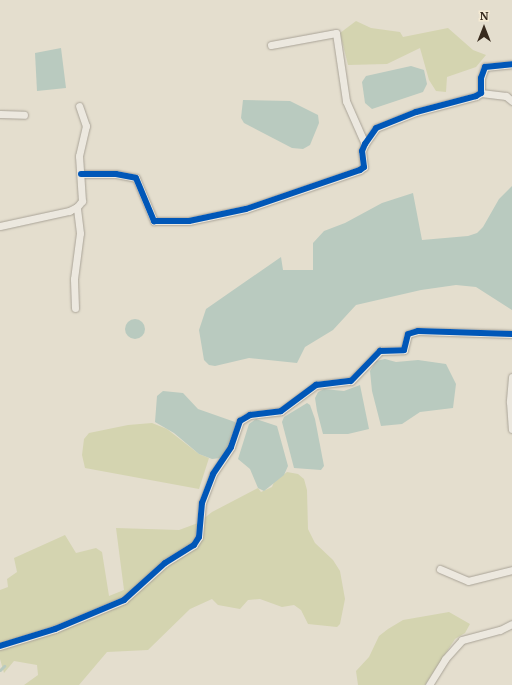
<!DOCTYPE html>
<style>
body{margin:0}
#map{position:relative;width:512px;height:685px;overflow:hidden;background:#e4dece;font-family:Merriweather,serif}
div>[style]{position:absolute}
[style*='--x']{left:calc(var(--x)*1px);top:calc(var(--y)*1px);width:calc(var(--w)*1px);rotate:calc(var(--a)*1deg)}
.green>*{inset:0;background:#d4d4b0}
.water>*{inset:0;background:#b9cabf}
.round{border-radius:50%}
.stream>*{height:3px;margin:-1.5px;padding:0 1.5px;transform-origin:1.5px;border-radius:1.5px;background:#b9cabf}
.roads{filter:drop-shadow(0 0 1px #a9a397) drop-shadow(0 0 1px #a9a397)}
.street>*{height:7px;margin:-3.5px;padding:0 3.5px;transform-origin:3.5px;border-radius:3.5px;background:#ece8df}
.cycleway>*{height:6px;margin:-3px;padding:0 3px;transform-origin:3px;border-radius:3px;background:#0057b8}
span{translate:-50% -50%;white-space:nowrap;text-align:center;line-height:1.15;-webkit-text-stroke:3.5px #f5ebd4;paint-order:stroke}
.north{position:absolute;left:464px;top:8px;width:40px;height:40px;-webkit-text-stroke:3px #f5ebd4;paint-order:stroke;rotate:0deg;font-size:11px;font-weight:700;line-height:16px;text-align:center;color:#382b1e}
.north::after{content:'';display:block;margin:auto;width:14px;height:18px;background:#382b1e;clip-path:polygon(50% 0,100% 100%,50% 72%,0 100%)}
</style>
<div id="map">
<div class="green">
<i style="clip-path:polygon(356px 21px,371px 28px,400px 32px,403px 37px,448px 28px,473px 50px,486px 55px,476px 67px,447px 77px,446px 92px,436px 91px,429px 80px,420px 48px,387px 64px,348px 65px,340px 33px)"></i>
<i style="clip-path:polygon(152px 423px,167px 429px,199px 454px,209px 458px,199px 489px,85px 468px,82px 455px,84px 439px,89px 433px,128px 425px)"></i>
<i style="clip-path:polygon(287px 472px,298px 474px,304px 479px,307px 490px,308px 529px,315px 543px,333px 560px,340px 571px,345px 599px,340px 624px,337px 627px,308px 624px,301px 610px,294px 605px,282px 607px,260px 599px,248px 600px,240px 609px,218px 605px,212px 599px,190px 609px,148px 650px,107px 652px,79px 685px,24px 685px,38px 675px,37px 665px,14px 661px,4px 673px,0 659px,0 590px,8px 587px,7px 579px,17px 572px,14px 558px,65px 535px,76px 553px,96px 548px,102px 552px,109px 596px,124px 590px,116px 528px,179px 530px,198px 523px,212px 512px,258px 488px,261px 492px,272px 487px,274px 482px)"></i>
<i style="clip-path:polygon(449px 612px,470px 624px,465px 633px,455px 639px,425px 685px,358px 685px,356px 671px,369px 657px,379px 636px,388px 629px,403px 620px)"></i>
</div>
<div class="water">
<i style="clip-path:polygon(61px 48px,66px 88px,37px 91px,35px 53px)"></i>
<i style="clip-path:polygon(411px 66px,424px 70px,427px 84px,423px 92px,372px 109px,365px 103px,362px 82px,366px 76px)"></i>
<i style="clip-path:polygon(243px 100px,290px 101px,318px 115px,319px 123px,310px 145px,303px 149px,292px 148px,244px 123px,241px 118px)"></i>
<i style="clip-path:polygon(512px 186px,512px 310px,476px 287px,456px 285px,421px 290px,356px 305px,333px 330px,305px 347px,297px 363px,249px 358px,215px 366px,209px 365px,204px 360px,199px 330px,206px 309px,281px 257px,283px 270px,313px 270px,313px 243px,324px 231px,345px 223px,382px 203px,413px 193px,422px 240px,468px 236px,477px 233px,483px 227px,499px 199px)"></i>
<i class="round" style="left:125px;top:319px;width:20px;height:20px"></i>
<i style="clip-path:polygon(385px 359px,396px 362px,418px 360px,446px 364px,456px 384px,453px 408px,420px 412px,402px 424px,381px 426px,372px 391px,370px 371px,376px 361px)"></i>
<i style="clip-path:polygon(360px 385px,369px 429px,348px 434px,323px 434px,317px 411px,315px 398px,318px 392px,324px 389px,344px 391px)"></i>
<i style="clip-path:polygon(163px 391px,183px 393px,198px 409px,235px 422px,237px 426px,229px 446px,221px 458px,212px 459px,199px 454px,174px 433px,155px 422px,157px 396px)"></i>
<i style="clip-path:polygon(307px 403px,310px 405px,315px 419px,324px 466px,321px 470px,294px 468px,282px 422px,284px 417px)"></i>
<i style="clip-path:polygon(256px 419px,277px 426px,288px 466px,284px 475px,264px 491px,258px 488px,250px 469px,238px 459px,249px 424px)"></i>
</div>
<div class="stream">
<i style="--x:0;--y:670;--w:6;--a:-45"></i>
</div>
<div class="roads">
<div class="street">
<i style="--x:271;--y:45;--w:66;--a:-10.5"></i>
<i style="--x:336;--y:33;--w:69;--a:81.6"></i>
<i style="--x:346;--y:101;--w:47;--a:66.2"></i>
<i style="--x:481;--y:93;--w:25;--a:7"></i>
<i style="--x:506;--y:96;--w:8;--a:40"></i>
<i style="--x:0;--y:114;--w:24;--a:2"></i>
<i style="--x:81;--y:174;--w:35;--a:0"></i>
<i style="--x:116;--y:174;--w:20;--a:11"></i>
<i style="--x:136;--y:178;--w:47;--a:67.3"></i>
<i style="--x:154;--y:221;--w:35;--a:0"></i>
<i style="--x:189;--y:221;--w:58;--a:-11.9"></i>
<i style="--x:246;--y:209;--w:120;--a:-18.9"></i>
<i style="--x:360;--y:170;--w:5;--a:-37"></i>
<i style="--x:364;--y:167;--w:16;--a:-97"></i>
<i style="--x:362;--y:151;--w:8;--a:-67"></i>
<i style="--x:365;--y:144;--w:19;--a:-55"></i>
<i style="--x:376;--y:128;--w:43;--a:-21.8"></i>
<i style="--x:416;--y:112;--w:62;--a:-14.9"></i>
<i style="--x:476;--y:96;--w:6;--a:-31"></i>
<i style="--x:481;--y:93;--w:15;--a:-90"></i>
<i style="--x:481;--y:78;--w:12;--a:-70"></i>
<i style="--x:485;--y:67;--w:27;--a:-6"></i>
<i style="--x:0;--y:226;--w:71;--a:-12.3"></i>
<i style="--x:69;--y:211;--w:9;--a:-27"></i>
<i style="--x:77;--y:207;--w:8;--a:-50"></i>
<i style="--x:82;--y:201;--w:45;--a:-93.8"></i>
<i style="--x:79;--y:156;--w:31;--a:-77"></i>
<i style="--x:86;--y:126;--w:21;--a:-109"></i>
<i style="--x:75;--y:308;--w:29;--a:-92"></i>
<i style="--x:74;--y:279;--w:46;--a:-82.6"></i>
<i style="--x:80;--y:233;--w:26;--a:-97"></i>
<i style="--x:512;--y:377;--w:25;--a:95"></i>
<i style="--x:510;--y:402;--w:27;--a:86"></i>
<i style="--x:440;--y:569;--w:30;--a:23"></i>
<i style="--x:468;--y:581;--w:45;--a:-14"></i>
<i style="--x:0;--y:646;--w:58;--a:-17.2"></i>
<i style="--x:55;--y:629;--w:75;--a:-22.8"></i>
<i style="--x:124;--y:600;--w:55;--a:-42.1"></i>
<i style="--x:165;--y:563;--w:34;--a:-32"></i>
<i style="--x:194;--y:545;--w:9;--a:-58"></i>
<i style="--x:199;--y:537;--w:34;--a:-85"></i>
<i style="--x:202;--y:503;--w:31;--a:-69"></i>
<i style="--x:213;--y:474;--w:32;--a:-56"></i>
<i style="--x:231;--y:447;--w:28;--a:-71"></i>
<i style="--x:240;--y:421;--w:12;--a:-31"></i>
<i style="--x:250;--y:415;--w:31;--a:-7"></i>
<i style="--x:281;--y:411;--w:44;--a:-36.6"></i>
<i style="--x:316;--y:385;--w:35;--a:-7"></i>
<i style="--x:351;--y:381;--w:42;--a:-46"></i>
<i style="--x:380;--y:351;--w:24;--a:-2"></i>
<i style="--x:404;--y:350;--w:16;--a:-76"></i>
<i style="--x:408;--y:334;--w:10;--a:-17"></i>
<i style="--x:418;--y:331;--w:94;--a:1.8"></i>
<i style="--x:429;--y:685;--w:31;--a:-58"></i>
<i style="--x:445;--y:659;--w:25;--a:-48"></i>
<i style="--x:462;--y:640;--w:39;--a:-15"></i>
<i style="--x:500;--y:630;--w:13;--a:-27"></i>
</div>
</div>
<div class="cycleway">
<i style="--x:81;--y:174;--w:35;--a:0"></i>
<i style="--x:116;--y:174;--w:20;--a:11"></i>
<i style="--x:136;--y:178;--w:47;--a:67.3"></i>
<i style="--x:154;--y:221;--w:35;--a:0"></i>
<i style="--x:189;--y:221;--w:58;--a:-11.9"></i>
<i style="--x:246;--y:209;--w:120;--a:-18.9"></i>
<i style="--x:360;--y:170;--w:5;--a:-37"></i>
<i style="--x:364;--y:167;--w:16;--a:-97"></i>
<i style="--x:362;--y:151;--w:8;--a:-67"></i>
<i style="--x:365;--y:144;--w:19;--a:-55"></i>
<i style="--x:376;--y:128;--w:43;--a:-21.8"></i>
<i style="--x:416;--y:112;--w:62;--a:-14.9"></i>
<i style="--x:476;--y:96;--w:6;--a:-31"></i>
<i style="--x:481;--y:93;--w:15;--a:-90"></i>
<i style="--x:481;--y:78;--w:12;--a:-70"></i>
<i style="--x:485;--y:67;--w:27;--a:-6"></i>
<i style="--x:0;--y:646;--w:58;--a:-17.2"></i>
<i style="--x:55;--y:629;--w:75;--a:-22.8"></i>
<i style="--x:124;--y:600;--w:55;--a:-42.1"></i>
<i style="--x:165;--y:563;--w:34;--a:-32"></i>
<i style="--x:194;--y:545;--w:9;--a:-58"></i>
<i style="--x:199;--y:537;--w:34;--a:-85"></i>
<i style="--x:202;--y:503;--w:31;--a:-69"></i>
<i style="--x:213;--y:474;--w:32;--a:-56"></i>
<i style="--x:231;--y:447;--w:28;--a:-71"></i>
<i style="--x:240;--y:421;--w:12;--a:-31"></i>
<i style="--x:250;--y:415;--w:31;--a:-7"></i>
<i style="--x:281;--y:411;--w:44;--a:-36.6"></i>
<i style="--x:316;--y:385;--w:35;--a:-7"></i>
<i style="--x:351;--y:381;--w:42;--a:-46"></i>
<i style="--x:380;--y:351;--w:24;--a:-2"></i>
<i style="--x:404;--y:350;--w:16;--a:-76"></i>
<i style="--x:408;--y:334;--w:10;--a:-17"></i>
<i style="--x:418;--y:331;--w:94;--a:1.8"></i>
</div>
<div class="north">N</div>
</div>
